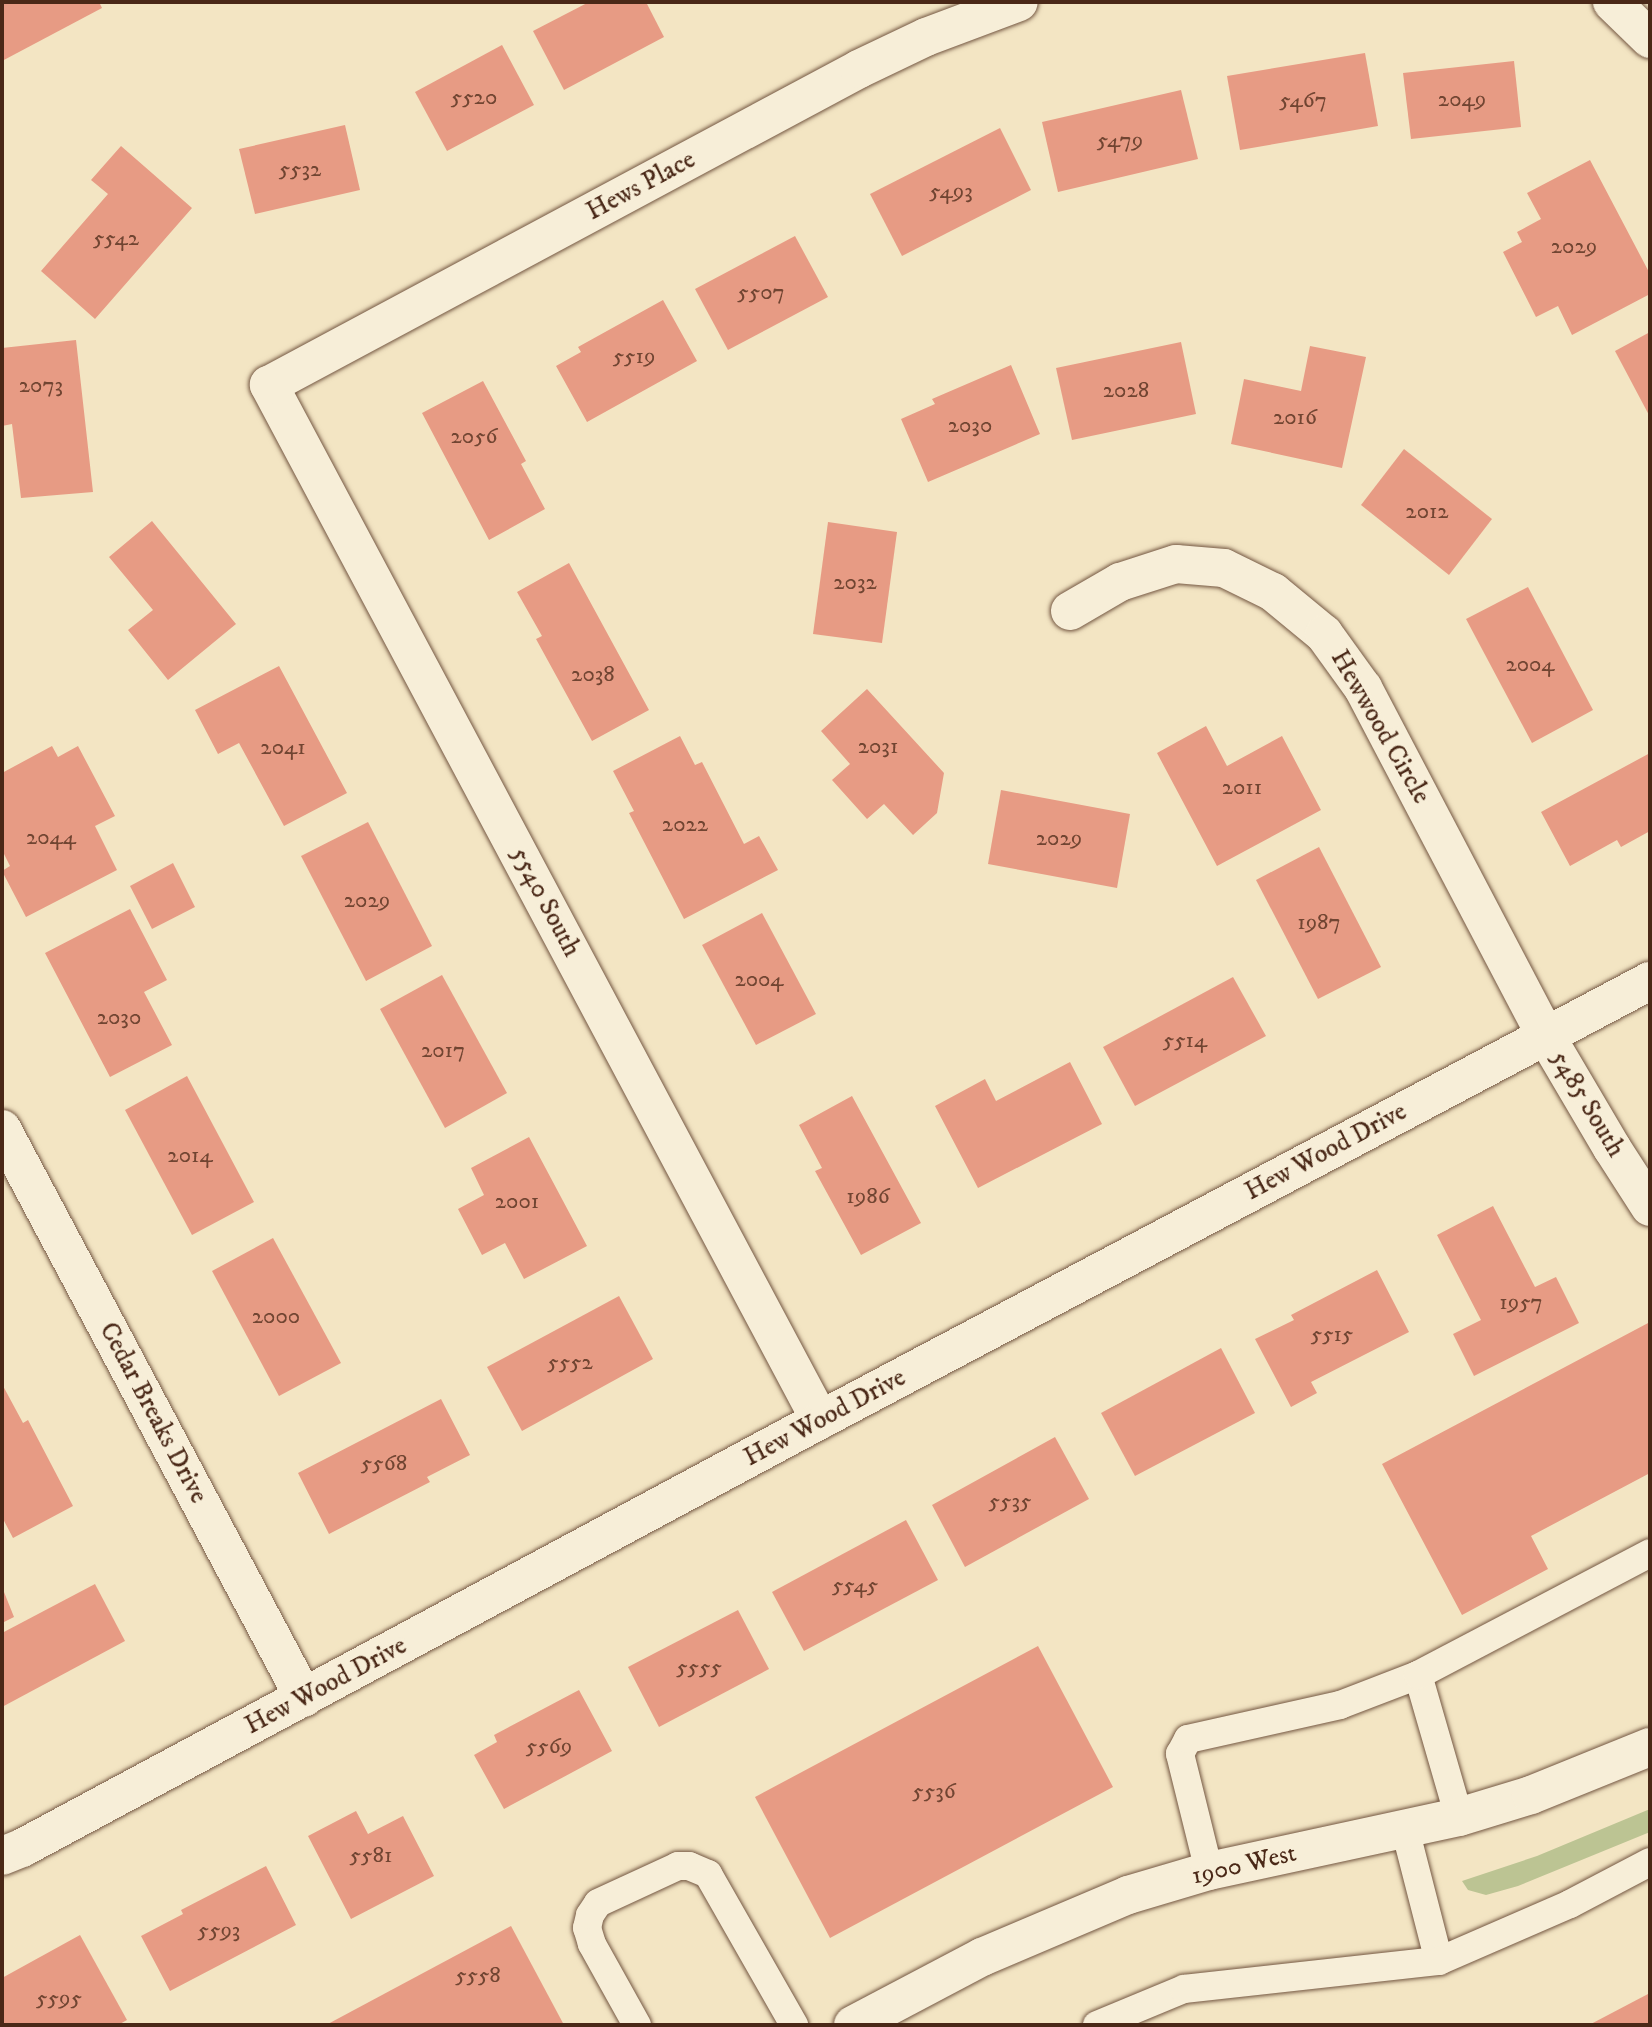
<!DOCTYPE html>
<style>
body{margin:0}
#map{position:relative;width:1652px;height:2027px;overflow:hidden;background:#f3e5c3;font-family:"IM FELL DW Pica",serif}
div>[style]{position:absolute}
[style*='--x']{left:calc(var(--x)*1px);top:calc(var(--y)*1px);width:calc(var(--w)*1px);rotate:calc(var(--a)*1deg)}
.green>*{inset:0;background:#bcc493}
.building>*{inset:0;background:#e79b84}
.roads{filter:drop-shadow(0 0 2px #745742) drop-shadow(0 0 2px #745742)}
.service>*{height:28px;margin:-14px;padding:0 14px;transform-origin:14px;border-radius:14px;background:#f7eed8}
.minor>*{height:38px;margin:-19px;padding:0 19px;transform-origin:19px;border-radius:19px;background:#f7eed8}
span{translate:-50% -50%;white-space:nowrap;text-align:center;line-height:1.15;-webkit-text-stroke:7px #f7eed8;paint-order:stroke}
.number-label{font-size:23px;color:#714532}
.number-label span{-webkit-text-stroke-width:0}
.street-label{font-size:26px;color:#4a2817}
.frame{position:absolute;inset:0;border:4px solid #4a2817;pointer-events:none}
</style>
<div id="map">
<div class="green">
<i style="clip-path:polygon(1650px 1809px,1650px 1832px,1518px 1886px,1486px 1895px,1468px 1890px,1462px 1881px,1537px 1856px)"></i>
</div>
<div class="building">
<i style="clip-path:polygon(2px 2px,99px 2px,102px 8px,2px 61px)"></i>
<i style="clip-path:polygon(589px 2px,646px 2px,664px 37px,564px 90px,533px 31px)"></i>
<i style="clip-path:polygon(502px 45px,534px 105px,447px 151px,415px 92px)"></i>
<i style="clip-path:polygon(1365px 53px,1378px 126px,1240px 150px,1227px 76px)"></i>
<i style="clip-path:polygon(1514px 61px,1521px 127px,1411px 139px,1403px 73px)"></i>
<i style="clip-path:polygon(1181px 90px,1198px 159px,1058px 192px,1042px 122px)"></i>
<i style="clip-path:polygon(345px 125px,360px 190px,255px 214px,239px 149px)"></i>
<i style="clip-path:polygon(1000px 128px,1031px 190px,902px 256px,870px 194px)"></i>
<i style="clip-path:polygon(121px 146px,192px 208px,95px 319px,41px 271px,108px 194px,91px 180px)"></i>
<i style="clip-path:polygon(1590px 160px,1650px 274px,1650px 294px,1572px 335px,1558px 306px,1536px 317px,1503px 252px,1522px 242px,1517px 232px,1541px 219px,1527px 193px)"></i>
<i style="clip-path:polygon(795px 236px,828px 297px,728px 350px,695px 289px)"></i>
<i style="clip-path:polygon(663px 300px,697px 361px,587px 422px,556px 366px,581px 352px,578px 347px)"></i>
<i style="clip-path:polygon(1650px 332px,1650px 417px,1615px 351px)"></i>
<i style="clip-path:polygon(76px 340px,93px 492px,21px 498px,12px 424px,2px 426px,2px 348px)"></i>
<i style="clip-path:polygon(1181px 342px,1196px 414px,1072px 440px,1056px 368px)"></i>
<i style="clip-path:polygon(1310px 346px,1366px 357px,1342px 468px,1231px 444px,1244px 379px,1301px 391px)"></i>
<i style="clip-path:polygon(1011px 365px,1040px 434px,928px 482px,901px 419px,935px 404px,932px 399px)"></i>
<i style="clip-path:polygon(483px 381px,526px 461px,521px 464px,545px 509px,489px 540px,422px 413px)"></i>
<i style="clip-path:polygon(1404px 449px,1492px 519px,1449px 575px,1361px 505px)"></i>
<i style="clip-path:polygon(152px 521px,236px 624px,168px 680px,128px 630px,153px 610px,109px 557px)"></i>
<i style="clip-path:polygon(828px 522px,897px 532px,882px 643px,813px 634px)"></i>
<i style="clip-path:polygon(569px 563px,649px 710px,592px 741px,536px 639px,542px 636px,517px 592px)"></i>
<i style="clip-path:polygon(1528px 587px,1593px 710px,1532px 743px,1466px 619px)"></i>
<i style="clip-path:polygon(279px 666px,347px 793px,284px 826px,239px 743px,218px 754px,195px 710px)"></i>
<i style="clip-path:polygon(867px 689px,944px 773px,937px 813px,913px 835px,884px 804px,867px 819px,832px 780px,850px 764px,821px 731px)"></i>
<i style="clip-path:polygon(1206px 726px,1227px 766px,1282px 736px,1321px 810px,1217px 866px,1157px 753px)"></i>
<i style="clip-path:polygon(680px 736px,695px 765px,702px 762px,744px 844px,759px 836px,778px 870px,684px 919px,629px 813px,634px 811px,613px 771px)"></i>
<i style="clip-path:polygon(52px 746px,58px 757px,78px 746px,115px 816px,95px 826px,117px 870px,26px 917px,2px 871px,10px 866px,2px 850px,2px 773px)"></i>
<i style="clip-path:polygon(1650px 753px,1650px 831px,1621px 847px,1617px 840px,1570px 866px,1541px 812px)"></i>
<i style="clip-path:polygon(1001px 790px,1130px 814px,1117px 888px,988px 864px)"></i>
<i style="clip-path:polygon(368px 822px,432px 946px,366px 981px,301px 856px)"></i>
<i style="clip-path:polygon(1319px 847px,1381px 967px,1318px 999px,1256px 880px)"></i>
<i style="clip-path:polygon(173px 863px,195px 907px,152px 929px,130px 886px)"></i>
<i style="clip-path:polygon(130px 909px,167px 980px,144px 992px,172px 1045px,110px 1077px,45px 953px)"></i>
<i style="clip-path:polygon(762px 913px,816px 1014px,756px 1045px,702px 945px)"></i>
<i style="clip-path:polygon(442px 975px,507px 1093px,445px 1128px,380px 1009px)"></i>
<i style="clip-path:polygon(1233px 977px,1266px 1036px,1135px 1106px,1103px 1047px)"></i>
<i style="clip-path:polygon(1070px 1062px,1102px 1124px,978px 1188px,935px 1106px,985px 1079px,996px 1101px)"></i>
<i style="clip-path:polygon(187px 1076px,254px 1202px,192px 1235px,125px 1110px)"></i>
<i style="clip-path:polygon(852px 1096px,921px 1223px,861px 1255px,815px 1171px,822px 1168px,799px 1125px)"></i>
<i style="clip-path:polygon(529px 1137px,587px 1246px,524px 1279px,505px 1243px,482px 1255px,458px 1209px,484px 1195px,471px 1168px)"></i>
<i style="clip-path:polygon(1493px 1206px,1535px 1287px,1556px 1277px,1579px 1323px,1474px 1376px,1453px 1334px,1481px 1320px,1437px 1235px)"></i>
<i style="clip-path:polygon(273px 1238px,341px 1363px,279px 1396px,212px 1271px)"></i>
<i style="clip-path:polygon(1377px 1270px,1409px 1332px,1311px 1382px,1317px 1393px,1291px 1407px,1255px 1339px,1294px 1320px,1291px 1315px)"></i>
<i style="clip-path:polygon(619px 1296px,653px 1359px,522px 1431px,487px 1367px)"></i>
<i style="clip-path:polygon(1650px 1322px,1650px 1473px,1531px 1536px,1548px 1569px,1462px 1615px,1382px 1464px)"></i>
<i style="clip-path:polygon(1221px 1348px,1255px 1413px,1135px 1476px,1101px 1413px)"></i>
<i style="clip-path:polygon(2px 1384px,23px 1423px,28px 1420px,73px 1506px,13px 1538px,2px 1517px)"></i>
<i style="clip-path:polygon(441px 1399px,470px 1455px,427px 1477px,430px 1482px,329px 1534px,298px 1473px)"></i>
<i style="clip-path:polygon(1055px 1437px,1089px 1499px,965px 1567px,932px 1505px)"></i>
<i style="clip-path:polygon(906px 1520px,938px 1580px,804px 1651px,772px 1592px)"></i>
<i style="clip-path:polygon(95px 1584px,125px 1641px,2px 1707px,2px 1633px)"></i>
<i style="clip-path:polygon(2px 1587px,14px 1617px,2px 1623px)"></i>
<i style="clip-path:polygon(738px 1610px,769px 1669px,659px 1727px,628px 1667px)"></i>
<i style="clip-path:polygon(1038px 1646px,1113px 1787px,830px 1938px,755px 1797px)"></i>
<i style="clip-path:polygon(579px 1690px,612px 1751px,504px 1809px,474px 1755px,497px 1742px,494px 1735px)"></i>
<i style="clip-path:polygon(356px 1811px,368px 1834px,403px 1816px,434px 1876px,351px 1919px,308px 1836px)"></i>
<i style="clip-path:polygon(266px 1866px,296px 1925px,170px 1991px,141px 1936px,183px 1914px,181px 1910px)"></i>
<i style="clip-path:polygon(511px 1926px,564px 2025px,326px 2025px)"></i>
<i style="clip-path:polygon(80px 1935px,127px 2020px,118px 2025px,2px 2025px,2px 1978px)"></i>
<i style="clip-path:polygon(1648px 1994px,1650px 1995px,1650px 2025px,1589px 2025px)"></i>
</div>
<div class="roads">
<div class="service">
<i style="--x:1418;--y:1675;--w:148;--a:73.9"></i>
<i style="--x:1405;--y:1829;--w:136;--a:75.6"></i>
<i style="--x:1209;--y:1871;--w:121;--a:-103.9"></i>
<i style="--x:1180;--y:1754;--w:17;--a:-62"></i>
<i style="--x:1188;--y:1739;--w:156;--a:-12.6"></i>
<i style="--x:1340;--y:1705;--w:84;--a:-21"></i>
<i style="--x:1418;--y:1675;--w:262;--a:-27.7"></i>
<i style="--x:637;--y:2025;--w:93;--a:-119.1"></i>
<i style="--x:592;--y:1944;--w:17;--a:-107"></i>
<i style="--x:587;--y:1928;--w:13;--a:-77"></i>
<i style="--x:590;--y:1915;--w:14;--a:-56"></i>
<i style="--x:598;--y:1903;--w:88;--a:-24.8"></i>
<i style="--x:678;--y:1866;--w:11;--a:0"></i>
<i style="--x:689;--y:1866;--w:21;--a:23"></i>
<i style="--x:708;--y:1874;--w:174;--a:60.3"></i>
<i style="--x:1097;--y:2025;--w:94;--a:-22.5"></i>
<i style="--x:1184;--y:1989;--w:257;--a:-6.3"></i>
<i style="--x:1439;--y:1961;--w:143;--a:-23.5"></i>
<i style="--x:1570;--y:1904;--w:90;--a:-27.7"></i>
</div>
<div class="minor">
<i style="--x:1612;--y:2;--w:53;--a:44.2"></i>
<i style="--x:1070;--y:611;--w:58;--a:-30.1"></i>
<i style="--x:1120;--y:582;--w:59;--a:-17.8"></i>
<i style="--x:1176;--y:564;--w:48;--a:4.8"></i>
<i style="--x:1224;--y:568;--w:55;--a:26.1"></i>
<i style="--x:1273;--y:592;--w:66;--a:39.5"></i>
<i style="--x:1324;--y:634;--w:67;--a:54.2"></i>
<i style="--x:1363;--y:688;--w:393;--a:62.3"></i>
<i style="--x:1546;--y:1036;--w:130;--a:59.5"></i>
<i style="--x:1612;--y:1148;--w:70;--a:57.2"></i>
<i style="--x:2;--y:1129;--w:644;--a:62.04"></i>
<i style="--x:820;--y:1420;--w:1173;--a:-118.03"></i>
<i style="--x:269;--y:385;--w:669;--a:-28.17"></i>
<i style="--x:859;--y:69;--w:74;--a:-25.5"></i>
<i style="--x:926;--y:37;--w:99;--a:-20.6"></i>
<i style="--x:2;--y:1856;--w:22;--a:-22"></i>
<i style="--x:22;--y:1848;--w:906;--a:-28.21"></i>
<i style="--x:820;--y:1420;--w:939;--a:-27.88"></i>
<i style="--x:853;--y:2025;--w:146;--a:-27.8"></i>
<i style="--x:982;--y:1957;--w:159;--a:-23"></i>
<i style="--x:1128;--y:1895;--w:84;--a:-16.5"></i>
<i style="--x:1209;--y:1871;--w:256;--a:-12.2"></i>
<i style="--x:1459;--y:1817;--w:75;--a:-17"></i>
<i style="--x:1531;--y:1795;--w:128;--a:-22"></i>
</div>
</div>
<div class="number-label">
<span style="left:474px;top:98px">5520</span>
<span style="left:1462px;top:100px">2049</span>
<span style="left:1303px;top:101px">5467</span>
<span style="left:1120px;top:141px">5479</span>
<span style="left:300px;top:170px">5532</span>
<span style="left:951px;top:192px">5493</span>
<span style="left:116px;top:239px">5542</span>
<span style="left:1574px;top:247px">2029</span>
<span style="left:761px;top:293px">5507</span>
<span style="left:634px;top:357px">5519</span>
<span style="left:41px;top:386px">2073</span>
<span style="left:1126px;top:391px">2028</span>
<span style="left:1295px;top:418px">2016</span>
<span style="left:970px;top:426px">2030</span>
<span style="left:474px;top:437px">2056</span>
<span style="left:1427px;top:512px">2012</span>
<span style="left:855px;top:583px">2032</span>
<span style="left:1530px;top:665px">2004</span>
<span style="left:593px;top:675px">2038</span>
<span style="left:878px;top:747px">2031</span>
<span style="left:283px;top:748px">2041</span>
<span style="left:1242px;top:788px">2011</span>
<span style="left:685px;top:825px">2022</span>
<span style="left:51px;top:838px">2044</span>
<span style="left:1059px;top:839px">2029</span>
<span style="left:367px;top:901px">2029</span>
<span style="left:1319px;top:923px">1987</span>
<span style="left:759px;top:980px">2004</span>
<span style="left:119px;top:1018px">2030</span>
<span style="left:1185px;top:1041px">5514</span>
<span style="left:443px;top:1051px">2017</span>
<span style="left:190px;top:1156px">2014</span>
<span style="left:868px;top:1197px">1986</span>
<span style="left:517px;top:1202px">2001</span>
<span style="left:1521px;top:1303px">1957</span>
<span style="left:276px;top:1317px">2000</span>
<span style="left:1332px;top:1335px">5515</span>
<span style="left:570px;top:1363px">5552</span>
<span style="left:384px;top:1464px">5568</span>
<span style="left:1010px;top:1502px">5535</span>
<span style="left:855px;top:1586px">5545</span>
<span style="left:699px;top:1668px">5555</span>
<span style="left:549px;top:1747px">5569</span>
<span style="left:934px;top:1792px">5536</span>
<span style="left:371px;top:1856px">5581</span>
<span style="left:219px;top:1931px">5593</span>
<span style="left:478px;top:1976px">5558</span>
<span style="left:59px;top:1999px">5595</span>
</div>
<div class="street-label">
<span style="left:641px;top:186px;rotate:-28deg">Hews Place</span>
<span style="left:1380px;top:727px;rotate:60deg">Hewwood Circle</span>
<span style="left:545px;top:902px;rotate:62deg">5540 South</span>
<span style="left:1587px;top:1104px;rotate:59deg">5485 South</span>
<span style="left:1326px;top:1152px;rotate:-28deg">Hew Wood Drive</span>
<span style="left:153px;top:1413px;rotate:62deg">Cedar Breaks Drive</span>
<span style="left:825px;top:1418px;rotate:-28deg">Hew Wood Drive</span>
<span style="left:326px;top:1686px;rotate:-28deg">Hew Wood Drive</span>
<span style="left:1244px;top:1865px;rotate:-13deg">1900 West</span>
</div>
<div class="frame"></div>
</div>
